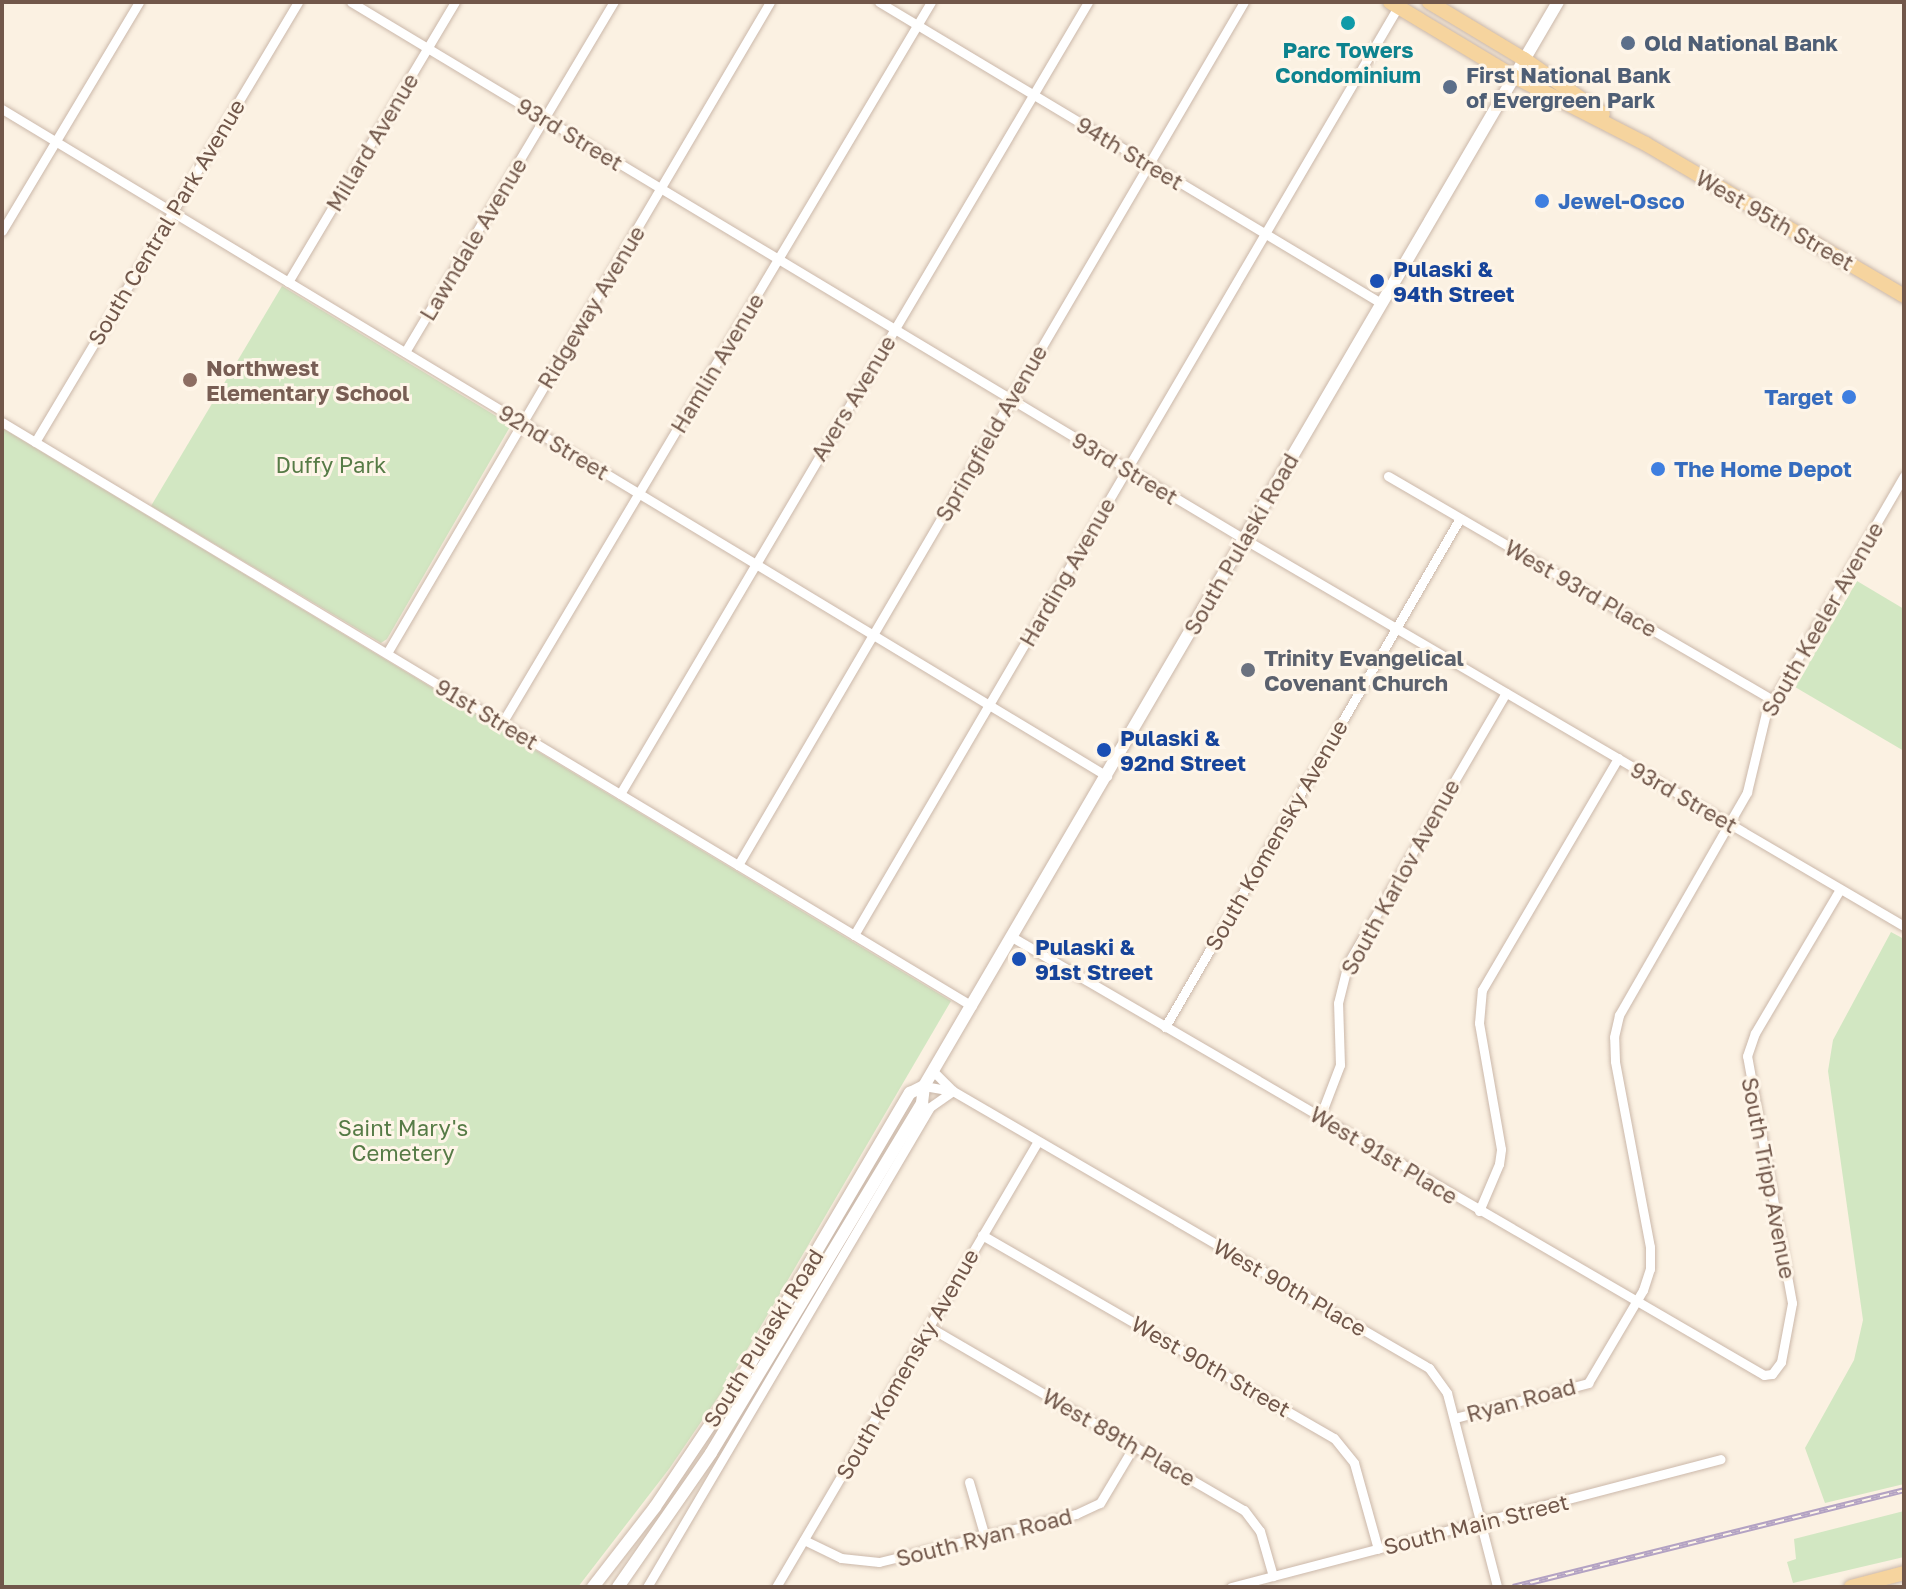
<!DOCTYPE html>
<style>
body{margin:0}
#map{position:relative;width:1906px;height:1589px;overflow:hidden;background:#fbf1e2;font-family:"Golos Text",sans-serif}
div>[style]{position:absolute}
[style*='--x']{left:calc(var(--x)*1px);top:calc(var(--y)*1px);width:calc(var(--w)*1px);rotate:calc(var(--a)*1deg)}
.green>*{inset:0;background:#d2e7c2}
.roads{filter:drop-shadow(0 0 2px #cbb8aa) drop-shadow(0 0 2px #cbb8aa)}
.street>*{height:9px;margin:-4.5px;padding:0 4.5px;transform-origin:4.5px;border-radius:4.5px;background:#fff}
.secondary>*{height:12px;margin:-6px;padding:0 6px;transform-origin:6px;border-radius:6px;background:#fff}
.primary>*{height:14px;margin:-7px;padding:0 7px;transform-origin:7px;border-radius:7px;background:#f6d49e}
.rail>*{height:6px;margin-top:-3px;transform-origin:0;background:repeating-linear-gradient(90deg,#fef5e8 0 9px,#b3a2c3 0 18px);box-sizing:border-box;border-block:2px solid #b3a2c3}
.dots>*{width:22px;height:22px;translate:-50% -50%;box-sizing:border-box;border:4px solid #fef5e8;border-radius:50%}
span{translate:-50% -50%;white-space:nowrap;text-align:center;line-height:1.15;-webkit-text-stroke:6px #fef5e8;paint-order:stroke}
.service-label{font-size:22px;color:#4e5e75;font-weight:700}
.left{translate:0 -50%;text-align:left}
.culture-label{font-size:22px;color:#0d838f;font-weight:700}
.street-label{font-size:22px;color:#71574a}
.shop-label{font-size:22px;color:#366cbe;font-weight:700}
.right{translate:-100% -50%;text-align:right}
.transit-label{font-size:22px;color:#164399;font-weight:700}
.education-label{font-size:22px;color:#785e54;font-weight:700}
.park-label{font-size:22px;color:#567b46}
.worship-label{font-size:22px;color:#5b616d;font-weight:700}
.frame{position:absolute;inset:0;border:4px solid #71574a;pointer-events:none}
</style>
<div id="map">
<div class="green">
<i style="clip-path:polygon(282px 286px,511px 425px,387px 639px,381px 643px,151px 506px)"></i>
<i style="clip-path:polygon(2px 428px,951px 1001px,727px 1384px,669px 1469px,578px 1587px,2px 1587px)"></i>
<i style="clip-path:polygon(1857px 581px,1904px 609px,1904px 751px,1795px 687px)"></i>
<i style="clip-path:polygon(1891px 932px,1904px 939px,1904px 1484px,1825px 1503px,1805px 1448px,1854px 1360px,1863px 1320px,1828px 1071px,1833px 1040px)"></i>
<i style="clip-path:polygon(1904px 1511px,1904px 1557px,1793px 1583px,1787px 1562px,1796px 1559px,1794px 1539px)"></i>
</div>
<div class="roads">
<div class="street">
<i style="--x:351;--y:2;--w:1042;--a:31.02"></i>
<i style="--x:1244;--y:539;--w:765;--a:30.39"></i>
<i style="--x:879;--y:2;--w:585;--a:30.95"></i>
<i style="--x:2;--y:109;--w:1291;--a:31.12"></i>
<i style="--x:2;--y:231;--w:267;--a:-59.1"></i>
<i style="--x:288;--y:282;--w:326;--a:-59.2"></i>
<i style="--x:405;--y:352;--w:408;--a:-59.2"></i>
<i style="--x:2;--y:422;--w:1132;--a:31.05"></i>
<i style="--x:35;--y:442;--w:513;--a:-59.13"></i>
<i style="--x:1388;--y:476;--w:445;--a:30.2"></i>
<i style="--x:387;--y:653;--w:755;--a:-59.53"></i>
<i style="--x:502;--y:723;--w:839;--a:-59.25"></i>
<i style="--x:620;--y:794;--w:920;--a:-59.42"></i>
<i style="--x:738;--y:865;--w:1000;--a:-59.62"></i>
<i style="--x:854;--y:935;--w:1078;--a:-59.63"></i>
<i style="--x:1012;--y:937;--w:870;--a:30.22"></i>
<i style="--x:1764;--y:1375;--w:8;--a:-7"></i>
<i style="--x:1772;--y:1374;--w:15;--a:-53"></i>
<i style="--x:1781;--y:1362;--w:60;--a:-79.4"></i>
<i style="--x:1792;--y:1303;--w:251;--a:-100.3"></i>
<i style="--x:1747;--y:1056;--w:24;--a:-71"></i>
<i style="--x:1755;--y:1033;--w:167;--a:-59.4"></i>
<i style="--x:1165;--y:1027;--w:588;--a:-59.9"></i>
<i style="--x:933;--y:1071;--w:28;--a:45"></i>
<i style="--x:953;--y:1091;--w:551;--a:30.2"></i>
<i style="--x:1429;--y:1368;--w:31;--a:54"></i>
<i style="--x:1447;--y:1393;--w:200;--a:75.5"></i>
<i style="--x:924;--y:1086;--w:28;--a:10"></i>
<i style="--x:1320;--y:1117;--w:56;--a:-69"></i>
<i style="--x:1340;--y:1065;--w:62;--a:-91.8"></i>
<i style="--x:1338;--y:1003;--w:41;--a:-76"></i>
<i style="--x:1348;--y:963;--w:313;--a:-59.7"></i>
<i style="--x:1479;--y:1211;--w:51;--a:-66.9"></i>
<i style="--x:1499;--y:1164;--w:15;--a:-82"></i>
<i style="--x:1501;--y:1149;--w:128;--a:-99.9"></i>
<i style="--x:1479;--y:1023;--w:33;--a:-85"></i>
<i style="--x:1482;--y:990;--w:269;--a:-59.6"></i>
<i style="--x:982;--y:1235;--w:406;--a:30"></i>
<i style="--x:1334;--y:1438;--w:32;--a:51"></i>
<i style="--x:1354;--y:1463;--w:89;--a:74.4"></i>
<i style="--x:929;--y:1327;--w:364;--a:30.2"></i>
<i style="--x:1244;--y:1510;--w:26;--a:53"></i>
<i style="--x:1260;--y:1531;--w:47;--a:73.9"></i>
<i style="--x:1455;--y:1418;--w:138;--a:-14.7"></i>
<i style="--x:1588;--y:1383;--w:108;--a:-59.4"></i>
<i style="--x:1643;--y:1290;--w:22;--a:-72"></i>
<i style="--x:1650;--y:1269;--w:22;--a:-90"></i>
<i style="--x:1650;--y:1247;--w:189;--a:-100.7"></i>
<i style="--x:1615;--y:1061;--w:24;--a:-92"></i>
<i style="--x:1614;--y:1037;--w:23;--a:-77"></i>
<i style="--x:1619;--y:1015;--w:257;--a:-60.1"></i>
<i style="--x:1747;--y:792;--w:81;--a:-76.5"></i>
<i style="--x:1766;--y:713;--w:274;--a:-59.8"></i>
<i style="--x:969;--y:1482;--w:57;--a:73.8"></i>
<i style="--x:804;--y:1540;--w:41;--a:25.9"></i>
<i style="--x:841;--y:1558;--w:38;--a:6"></i>
<i style="--x:879;--y:1562;--w:203;--a:-13.7"></i>
<i style="--x:1076;--y:1514;--w:26;--a:-25"></i>
<i style="--x:1100;--y:1503;--w:66;--a:-59.2"></i>
<i style="--x:647;--y:1587;--w:557;--a:-59.48"></i>
<i style="--x:930;--y:1107;--w:28;--a:-35"></i>
<i style="--x:776;--y:1587;--w:517;--a:-59.57"></i>
<i style="--x:1231;--y:1587;--w:506;--a:-14.64"></i>
</div>
<div class="secondary">
<i style="--x:593;--y:1587;--w:101;--a:-52.2"></i>
<i style="--x:655;--y:1507;--w:158;--a:-56.1"></i>
<i style="--x:743;--y:1376;--w:329;--a:-59.5"></i>
<i style="--x:910;--y:1093;--w:16;--a:-27"></i>
<i style="--x:618;--y:1587;--w:163;--a:-55.2"></i>
<i style="--x:711;--y:1453;--w:409;--a:-58.9"></i>
<i style="--x:922;--y:1103;--w:17;--a:-83"></i>
<i style="--x:924;--y:1086;--w:1256;--a:-59.68"></i>
</div>
<div class="primary">
<i style="--x:1390;--y:2;--w:144;--a:31"></i>
<i style="--x:1513;--y:76;--w:149;--a:27.1"></i>
<i style="--x:1646;--y:144;--w:299;--a:30.5"></i>
<i style="--x:1429;--y:2;--w:111;--a:31"></i>
<i style="--x:1524;--y:59;--w:96;--a:34.8"></i>
<i style="--x:1851;--y:1587;--w:55;--a:-14.8"></i>
</div>
</div>
<div class="rail">
<i style="--x:1513;--y:1587;--w:403;--a:-13.9"></i>
</div>
<div class="dots">
<i style="left:1348px;top:23px;background:#0f9aa8"></i>
<i style="left:1628px;top:43px;background:#5c6f8a"></i>
<i style="left:1450px;top:87px;background:#5c6f8a"></i>
<i style="left:1542px;top:201px;background:#3f7fe0"></i>
<i style="left:1377px;top:281px;background:#1a4fb4"></i>
<i style="left:190px;top:380px;background:#8d6e63"></i>
<i style="left:1849px;top:397px;background:#3f7fe0"></i>
<i style="left:1658px;top:469px;background:#3f7fe0"></i>
<i style="left:1248px;top:670px;background:#6b7280"></i>
<i style="left:1104px;top:750px;background:#1a4fb4"></i>
<i style="left:1019px;top:959px;background:#1a4fb4"></i>
</div>
<div class="service-label">
<span class="left" style="left:1644px;top:43px">Old National Bank</span>
<span class="left" style="left:1466px;top:87px">First National Bank<br>of Evergreen Park</span>
</div>
<div class="culture-label">
<span style="left:1348px;top:62px">Parc Towers<br>Condominium</span>
</div>
<div class="street-label">
<span style="left:570px;top:134px;rotate:31deg">93rd Street</span>
<span style="left:372px;top:142px;rotate:-59deg">Millard Avenue</span>
<span style="left:1130px;top:153px;rotate:31deg">94th Street</span>
<span style="left:1775px;top:220px;rotate:30deg">West 95th Street</span>
<span style="left:166px;top:222px;rotate:-59deg">South Central Park Avenue</span>
<span style="left:473px;top:239px;rotate:-59deg">Lawndale Avenue</span>
<span style="left:591px;top:307px;rotate:-59deg">Ridgeway Avenue</span>
<span style="left:717px;top:363px;rotate:-59deg">Hamlin Avenue</span>
<span style="left:853px;top:398px;rotate:-59deg">Avers Avenue</span>
<span style="left:991px;top:433px;rotate:-60deg">Springfield Avenue</span>
<span style="left:554px;top:442px;rotate:31deg">92nd Street</span>
<span style="left:1125px;top:468px;rotate:31deg">93rd Street</span>
<span style="left:1241px;top:544px;rotate:-60deg">South Pulaski Road</span>
<span style="left:1067px;top:572px;rotate:-60deg">Harding Avenue</span>
<span style="left:1581px;top:588px;rotate:30deg">West 93rd Place</span>
<span style="left:1822px;top:619px;rotate:-60deg">South Keeler Avenue</span>
<span style="left:487px;top:714px;rotate:31deg">91st Street</span>
<span style="left:1684px;top:797px;rotate:30deg">93rd Street</span>
<span style="left:1276px;top:835px;rotate:-60deg">South Komensky Avenue</span>
<span style="left:1400px;top:877px;rotate:-61deg">South Karlov Avenue</span>
<span style="left:1384px;top:1155px;rotate:31deg">West 91st Place</span>
<span style="left:1769px;top:1178px;rotate:79deg">South Tripp Avenue</span>
<span style="left:1290px;top:1287px;rotate:30deg">West 90th Place</span>
<span style="left:763px;top:1338px;rotate:-58deg">South Pulaski Road</span>
<span style="left:907px;top:1364px;rotate:-60deg">South Komensky Avenue</span>
<span style="left:1211px;top:1366px;rotate:30deg">West 90th Street</span>
<span style="left:1521px;top:1400px;rotate:-15deg">Ryan Road</span>
<span style="left:1119px;top:1437px;rotate:30deg">West 89th Place</span>
<span style="left:1476px;top:1524px;rotate:-14deg">South Main Street</span>
<span style="left:984px;top:1537px;rotate:-14deg">South Ryan Road</span>
</div>
<div class="shop-label">
<span class="left" style="left:1558px;top:201px">Jewel-Osco</span>
<span class="right" style="left:1833px;top:397px">Target</span>
<span class="left" style="left:1674px;top:469px">The Home Depot</span>
</div>
<div class="transit-label">
<span class="left" style="left:1393px;top:281px">Pulaski &amp;<br>94th Street</span>
<span class="left" style="left:1120px;top:750px">Pulaski &amp;<br>92nd Street</span>
<span class="left" style="left:1035px;top:959px">Pulaski &amp;<br>91st Street</span>
</div>
<div class="education-label">
<span class="left" style="left:206px;top:380px">Northwest<br>Elementary School</span>
</div>
<div class="park-label">
<span style="left:331px;top:465px">Duffy Park</span>
<span style="left:403px;top:1140px">Saint Mary's<br>Cemetery</span>
</div>
<div class="worship-label">
<span class="left" style="left:1264px;top:670px">Trinity Evangelical<br>Covenant Church</span>
</div>
<div class="frame"></div>
</div>
